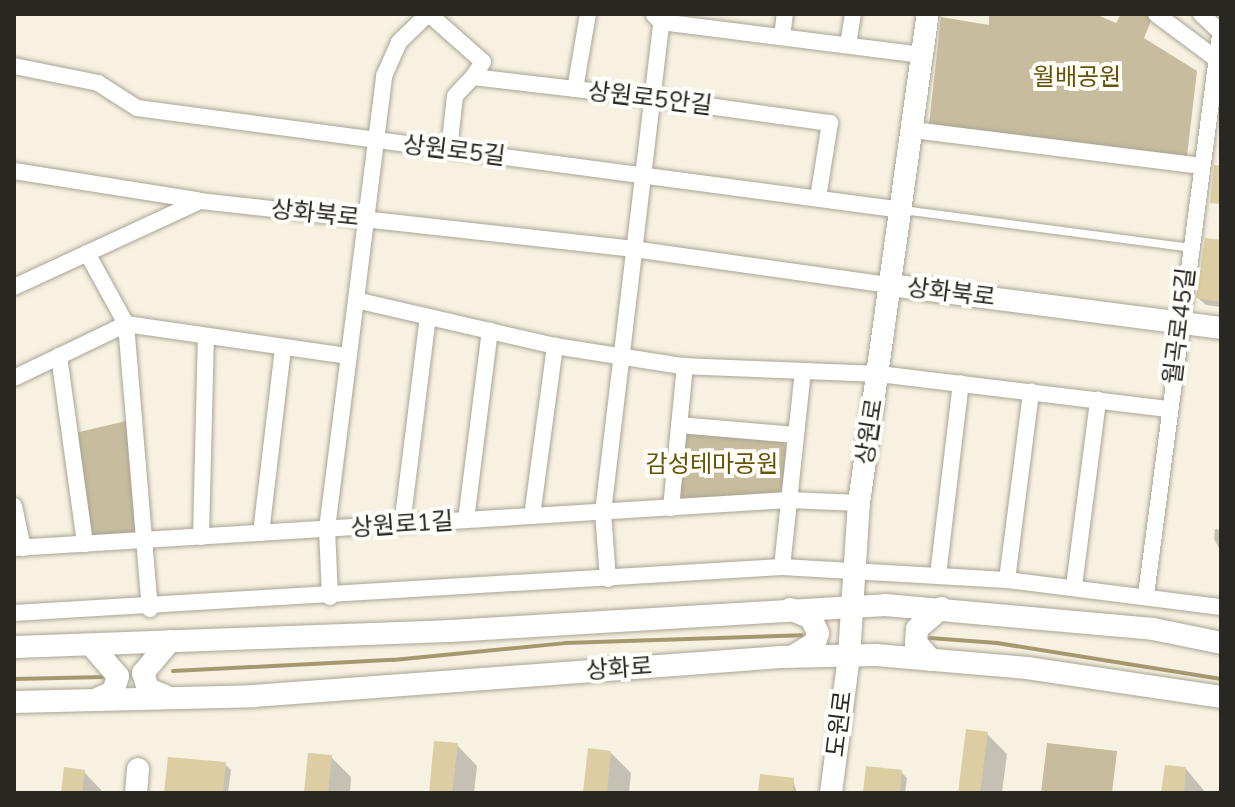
<!DOCTYPE html>
<meta charset="utf-8">
<style>
body{margin:0}
#map{position:relative;width:1235px;height:807px;overflow:hidden;background:#f6f1e1;font-family:"Nunito Sans","Noto Sans KR",sans-serif}
div>[style]{position:absolute}
[style*='--x']{left:calc(var(--x)*1px);top:calc(var(--y)*1px);width:calc(var(--w)*1px);rotate:calc(var(--a)*1deg)}
.green>*{inset:0;background:#c7bd9e}
.shadow>*{inset:0;background:#0003}
.stream>*{height:4px;margin:-2px;padding:0 2px;transform-origin:2px;border-radius:2px;background:#a6986e}
.building>*{inset:0;background:#dccea2}
.roads{filter:drop-shadow(0 0 2px #a9a495) drop-shadow(0 0 2px #a9a495)}
.lane>*{height:8px;margin:-4px;padding:0 4px;transform-origin:4px;border-radius:4px;background:#fff}
.street>*{height:16px;margin:-8px;padding:0 8px;transform-origin:8px;border-radius:8px;background:#fff}
.secondary>*{height:22px;margin:-11px;padding:0 11px;transform-origin:11px;border-radius:11px;background:#fff}
span{translate:-50% -50%;white-space:nowrap;text-align:center;line-height:1.15;-webkit-text-stroke:8px #fffefb;paint-order:stroke}
.park-label{font-size:24px;color:#665203}
.street-label{font-size:24px;color:#292721}
.frame{position:absolute;inset:0;border:16px solid #292721;pointer-events:none}
</style>
<div id="map">
<div class="green">
<i style="clip-path:polygon(989px 14px,1095px 14px,1116px 23px,1121px 14px,1153px 16px,1144px 38px,1197px 71px,1187px 156px,929px 124px,941px 17px,989px 25px)"></i>
<i style="clip-path:polygon(126px 421px,137px 534px,89px 538px,75px 433px)"></i>
<i style="clip-path:polygon(688px 430px,781px 438px,787px 449px,782px 490px,775px 496px,684px 500px,676px 491px,680px 435px)"></i>
<i style="clip-path:polygon(1047px 743px,1117px 751px,1112px 793px,1041px 793px)"></i>
</div>
<div class="shadow">
<i style="clip-path:polygon(1221px 242px,1221px 307px,1206px 305px,1198px 298px)"></i>
<i style="clip-path:polygon(1215px 529px,1221px 530px,1221px 552px,1214px 539px)"></i>
<i style="clip-path:polygon(987px 734px,1007px 754px,1002px 793px,960px 793px)"></i>
<i style="clip-path:polygon(457px 745px,477px 766px,474px 793px,431px 793px)"></i>
<i style="clip-path:polygon(611px 753px,631px 773px,629px 793px,585px 793px)"></i>
<i style="clip-path:polygon(331px 757px,351px 777px,350px 793px,306px 793px)"></i>
<i style="clip-path:polygon(225px 764px,231px 770px,228px 793px,166px 793px)"></i>
<i style="clip-path:polygon(1186px 769px,1206px 793px,1163px 793px)"></i>
<i style="clip-path:polygon(84px 772px,104px 793px,63px 793px)"></i>
<i style="clip-path:polygon(901px 772px,907px 778px,905px 793px,863px 793px)"></i>
<i style="clip-path:polygon(793px 780px,797px 793px,760px 793px)"></i>
</div>
<div class="stream">
<i style="--x:930;--y:638;--w:67;--a:4.3"></i>
<i style="--x:997;--y:643;--w:227;--a:9.1"></i>
<i style="--x:173;--y:671;--w:220;--a:-2.9"></i>
<i style="--x:393;--y:660;--w:173;--a:-5.6"></i>
<i style="--x:565;--y:643;--w:237;--a:-1.9"></i>
<i style="--x:14;--y:679;--w:90;--a:-1.3"></i>
</div>
<div class="building">
<i style="clip-path:polygon(1214px 165px,1221px 166px,1221px 204px,1210px 203px)"></i>
<i style="clip-path:polygon(1205px 238px,1221px 240px,1221px 302px,1196px 298px)"></i>
<i style="clip-path:polygon(966px 729px,988px 732px,980px 793px,958px 793px)"></i>
<i style="clip-path:polygon(434px 741px,458px 743px,452px 793px,429px 793px)"></i>
<i style="clip-path:polygon(588px 748px,611px 751px,607px 793px,583px 793px)"></i>
<i style="clip-path:polygon(308px 753px,332px 755px,328px 793px,304px 793px)"></i>
<i style="clip-path:polygon(168px 757px,226px 762px,223px 793px,164px 793px)"></i>
<i style="clip-path:polygon(1165px 765px,1186px 767px,1184px 793px,1161px 793px)"></i>
<i style="clip-path:polygon(866px 766px,902px 770px,900px 793px,863px 793px)"></i>
<i style="clip-path:polygon(64px 767px,85px 770px,82px 793px,61px 793px)"></i>
<i style="clip-path:polygon(760px 774px,794px 778px,793px 793px,758px 793px)"></i>
</div>
<div class="roads">
<div class="lane">
<i style="--x:903;--y:210;--w:290;--a:7.5"></i>
</div>
<div class="street">
<i style="--x:429;--y:14;--w:72;--a:41.6"></i>
<i style="--x:483;--y:62;--w:18;--a:124"></i>
<i style="--x:1156;--y:14;--w:74;--a:36.7"></i>
<i style="--x:1201;--y:14;--w:23;--a:43"></i>
<i style="--x:654;--y:15;--w:10;--a:45"></i>
<i style="--x:661;--y:22;--w:265;--a:7.2"></i>
<i style="--x:782;--y:37;--w:23;--a:-83"></i>
<i style="--x:848;--y:45;--w:31;--a:-81"></i>
<i style="--x:14;--y:66;--w:86;--a:11.4"></i>
<i style="--x:98;--y:83;--w:46;--a:32.7"></i>
<i style="--x:137;--y:108;--w:772;--a:7.59"></i>
<i style="--x:575;--y:89;--w:76;--a:-80.2"></i>
<i style="--x:913;--y:130;--w:289;--a:7.1"></i>
<i style="--x:449;--y:150;--w:54;--a:-83.7"></i>
<i style="--x:455;--y:96;--w:26;--a:-47"></i>
<i style="--x:473;--y:77;--w:179;--a:6.7"></i>
<i style="--x:651;--y:98;--w:181;--a:8"></i>
<i style="--x:830;--y:123;--w:76;--a:99.1"></i>
<i style="--x:14;--y:171;--w:186;--a:9"></i>
<i style="--x:87;--y:253;--w:81;--a:61.2"></i>
<i style="--x:126;--y:324;--w:286;--a:85.2"></i>
<i style="--x:14;--y:287;--w:205;--a:-24.8"></i>
<i style="--x:200;--y:201;--w:436;--a:6.3"></i>
<i style="--x:633;--y:249;--w:260;--a:8"></i>
<i style="--x:360;--y:301;--w:200;--a:13"></i>
<i style="--x:555;--y:346;--w:128;--a:9"></i>
<i style="--x:681;--y:366;--w:198;--a:2.3"></i>
<i style="--x:879;--y:374;--w:293;--a:6.9"></i>
<i style="--x:59;--y:356;--w:190;--a:82.1"></i>
<i style="--x:14;--y:378;--w:124;--a:-25.7"></i>
<i style="--x:126;--y:324;--w:223;--a:8.2"></i>
<i style="--x:679;--y:425;--w:117;--a:4.9"></i>
<i style="--x:14;--y:506;--w:43;--a:77.9"></i>
<i style="--x:671;--y:508;--w:143;--a:-84.4"></i>
<i style="--x:532;--y:516;--w:172;--a:-82.3"></i>
<i style="--x:466;--y:520;--w:191;--a:-82.8"></i>
<i style="--x:402;--y:525;--w:210;--a:-82.9"></i>
<i style="--x:261;--y:533;--w:186;--a:-83.2"></i>
<i style="--x:201;--y:537;--w:201;--a:-88.6"></i>
<i style="--x:14;--y:548;--w:776;--a:-3.54"></i>
<i style="--x:789;--y:500;--w:70;--a:2.5"></i>
<i style="--x:782;--y:567;--w:197;--a:-83.9"></i>
<i style="--x:938;--y:575;--w:193;--a:-83.2"></i>
<i style="--x:608;--y:579;--w:67;--a:-94.3"></i>
<i style="--x:603;--y:512;--w:493;--a:-83.2"></i>
<i style="--x:1007;--y:580;--w:190;--a:-82.7"></i>
<i style="--x:1074;--y:586;--w:188;--a:-82.6"></i>
<i style="--x:1146;--y:595;--w:573;--a:-82.48"></i>
<i style="--x:330;--y:597;--w:68;--a:-92.5"></i>
<i style="--x:327;--y:529;--w:457;--a:-82.8"></i>
<i style="--x:384;--y:76;--w:37;--a:-66"></i>
<i style="--x:399;--y:42;--w:40;--a:-44"></i>
<i style="--x:14;--y:613;--w:769;--a:-3.43"></i>
<i style="--x:782;--y:567;--w:225;--a:3.3"></i>
<i style="--x:1007;--y:580;--w:216;--a:7.2"></i>
</div>
<div class="secondary">
<i style="--x:890;--y:285;--w:334;--a:7.4"></i>
<i style="--x:790;--y:609;--w:23;--a:23"></i>
<i style="--x:811;--y:618;--w:17;--a:65"></i>
<i style="--x:818;--y:633;--w:10;--a:107"></i>
<i style="--x:815;--y:643;--w:26;--a:149"></i>
<i style="--x:91;--y:645;--w:41;--a:48.9"></i>
<i style="--x:118;--y:676;--w:17;--a:107"></i>
<i style="--x:113;--y:692;--w:17;--a:156"></i>
<i style="--x:14;--y:647;--w:436;--a:-2.1"></i>
<i style="--x:450;--y:631;--w:436;--a:-3.4"></i>
<i style="--x:885;--y:605;--w:269;--a:5.1"></i>
<i style="--x:1153;--y:629;--w:69;--a:11.6"></i>
<i style="--x:931;--y:660;--w:23;--a:-131"></i>
<i style="--x:916;--y:643;--w:14;--a:-86"></i>
<i style="--x:917;--y:629;--w:32;--a:-41"></i>
<i style="--x:165;--y:696;--w:18;--a:-158"></i>
<i style="--x:148;--y:689;--w:17;--a:-107"></i>
<i style="--x:143;--y:673;--w:42;--a:-49.8"></i>
<i style="--x:14;--y:702;--w:239;--a:-1.4"></i>
<i style="--x:253;--y:696;--w:529;--a:-4.22"></i>
<i style="--x:781;--y:657;--w:95;--a:-1.2"></i>
<i style="--x:876;--y:655;--w:152;--a:4.9"></i>
<i style="--x:1027;--y:668;--w:196;--a:8.5"></i>
<i style="--x:136;--y:793;--w:24;--a:-85"></i>
<i style="--x:831;--y:793;--w:138;--a:-82.5"></i>
<i style="--x:849;--y:656;--w:153;--a:-86.3"></i>
<i style="--x:859;--y:503;--w:494;--a:-82"></i>
</div>
</div>
<div class="park-label">
<span style="left:1077px;top:78px">월배공원</span>
<span style="left:712px;top:465px">감성테마공원</span>
</div>
<div class="street-label">
<span style="left:650px;top:99px;rotate:7deg">상원로5안길</span>
<span style="left:454px;top:151px;rotate:7deg">상원로5길</span>
<span style="left:315px;top:214px;rotate:6deg">상화북로</span>
<span style="left:951px;top:293px;rotate:7deg">상화북로</span>
<span style="left:1180px;top:326px;rotate:-83deg">월곡로45길</span>
<span style="left:870px;top:432px;rotate:-81deg">상원로</span>
<span style="left:402px;top:525px;rotate:-4deg">상원로1길</span>
<span style="left:619px;top:669px;rotate:-4deg">상화로</span>
<span style="left:840px;top:724px;rotate:-83deg">도원로</span>
</div>
<div class="frame"></div>
</div>
